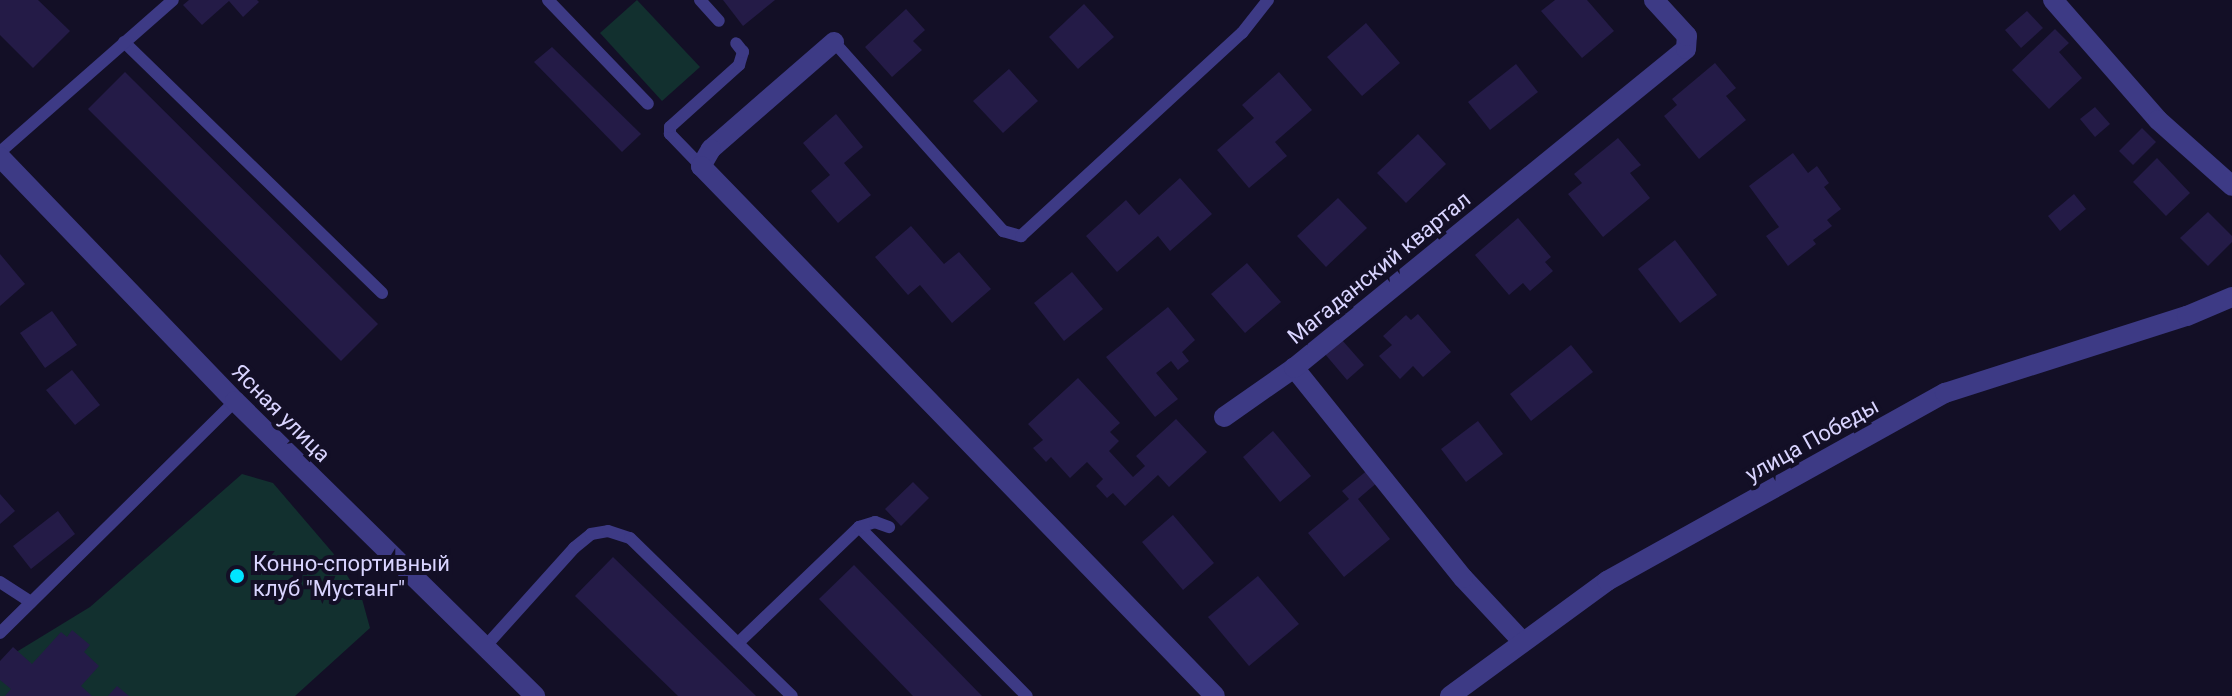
<!DOCTYPE html>
<meta charset="utf-8">
<style>
body{margin:0}
#map{position:relative;width:2232px;height:696px;overflow:hidden;background:#130f26;font-family:Roboto,sans-serif}
div>[style]{position:absolute}
[style*='--x']{left:calc(var(--x)*1px);top:calc(var(--y)*1px);width:calc(var(--w)*1px);rotate:calc(var(--a)*1deg)}
.green>*{inset:0;background:#12302f}
.building>*{inset:0;background:#241b47}
.lane>*{height:12px;margin:-6px;padding:0 6px;transform-origin:6px;border-radius:6px;background:#3d3a85}
.street>*{height:20px;margin:-10px;padding:0 10px;transform-origin:10px;border-radius:10px;background:#3d3a85}
.dots>*{width:22px;height:22px;translate:-50% -50%;box-sizing:border-box;border:4px solid #130f26;border-radius:50%}
span{translate:-50% -50%;white-space:nowrap;text-align:center;line-height:1.15;-webkit-text-stroke:8px #130f26;paint-order:stroke}
.street-label{font-size:22px;color:#d9d4ff}
.poi-label{font-size:22px;color:#d9d4ff}
.left{translate:0 -50%;text-align:left}
</style>
<div id="map">
<div class="green">
<i style="clip-path:polygon(637px 0,700px 67px,662px 101px,600px 33px)"></i>
<i style="clip-path:polygon(242px 474px,273px 483px,333px 553px,362px 599px,370px 628px,295px 696px,0 696px,0 662px,90px 607px)"></i>
</div>
<div class="building">
<i style="clip-path:polygon(0 0,38px 0,70px 31px,33px 68px,0 35px)"></i>
<i style="clip-path:polygon(189px 0,257px 0,259px 2px,243px 17px,229px 1px,202px 25px,183px 5px)"></i>
<i style="clip-path:polygon(723px 0,775px 0,743px 26px)"></i>
<i style="clip-path:polygon(1555px 0,1587px 0,1614px 31px,1582px 58px,1541px 11px)"></i>
<i style="clip-path:polygon(1084px 4px,1114px 37px,1078px 69px,1049px 37px)"></i>
<i style="clip-path:polygon(906px 9px,925px 30px,913px 41px,922px 50px,892px 77px,865px 47px)"></i>
<i style="clip-path:polygon(2027px 11px,2043px 28px,2021px 48px,2005px 30px)"></i>
<i style="clip-path:polygon(1366px 23px,1400px 63px,1362px 96px,1327px 57px)"></i>
<i style="clip-path:polygon(2055px 29px,2069px 43px,2059px 52px,2082px 78px,2049px 109px,2012px 70px)"></i>
<i style="clip-path:polygon(552px 47px,641px 134px,622px 152px,534px 62px)"></i>
<i style="clip-path:polygon(1715px 63px,1736px 88px,1726px 96px,1746px 120px,1699px 159px,1664px 116px,1677px 105px,1672px 99px)"></i>
<i style="clip-path:polygon(1516px 64px,1538px 92px,1490px 130px,1468px 102px)"></i>
<i style="clip-path:polygon(1009px 69px,1038px 101px,1003px 133px,973px 101px)"></i>
<i style="clip-path:polygon(125px 72px,378px 324px,341px 361px,88px 109px)"></i>
<i style="clip-path:polygon(1279px 72px,1312px 110px,1275px 142px,1287px 156px,1249px 188px,1217px 150px,1254px 118px,1242px 105px)"></i>
<i style="clip-path:polygon(2095px 107px,2110px 124px,2095px 137px,2080px 119px)"></i>
<i style="clip-path:polygon(836px 114px,863px 147px,844px 163px,871px 195px,838px 223px,811px 191px,830px 175px,803px 143px)"></i>
<i style="clip-path:polygon(2142px 128px,2156px 142px,2133px 165px,2119px 151px)"></i>
<i style="clip-path:polygon(1418px 134px,1446px 164px,1406px 203px,1377px 173px)"></i>
<i style="clip-path:polygon(1618px 138px,1641px 165px,1630px 173px,1650px 198px,1603px 237px,1568px 194px,1582px 183px,1574px 174px)"></i>
<i style="clip-path:polygon(1793px 153px,1808px 173px,1817px 166px,1829px 183px,1824px 187px,1841px 209px,1827px 220px,1832px 226px,1813px 240px,1816px 244px,1788px 266px,1766px 236px,1779px 227px,1749px 186px)"></i>
<i style="clip-path:polygon(2157px 158px,2190px 193px,2166px 216px,2133px 182px)"></i>
<i style="clip-path:polygon(1180px 178px,1212px 214px,1170px 251px,1158px 236px,1117px 272px,1086px 236px,1126px 200px,1139px 215px)"></i>
<i style="clip-path:polygon(2074px 194px,2086px 209px,2060px 231px,2048px 216px)"></i>
<i style="clip-path:polygon(1338px 198px,1367px 228px,1326px 267px,1297px 236px)"></i>
<i style="clip-path:polygon(2208px 212px,2232px 236px,2232px 242px,2208px 266px,2180px 238px)"></i>
<i style="clip-path:polygon(1518px 218px,1551px 257px,1545px 262px,1553px 271px,1530px 291px,1523px 283px,1509px 295px,1475px 255px)"></i>
<i style="clip-path:polygon(911px 226px,944px 264px,959px 252px,991px 289px,952px 323px,920px 285px,908px 295px,875px 257px)"></i>
<i style="clip-path:polygon(1675px 240px,1717px 295px,1680px 323px,1638px 269px)"></i>
<i style="clip-path:polygon(0 254px,25px 284px,0 306px)"></i>
<i style="clip-path:polygon(1247px 263px,1281px 302px,1245px 333px,1211px 294px)"></i>
<i style="clip-path:polygon(1072px 272px,1103px 309px,1064px 341px,1034px 303px)"></i>
<i style="clip-path:polygon(1168px 307px,1195px 340px,1182px 352px,1189px 361px,1178px 370px,1171px 361px,1156px 373px,1178px 399px,1155px 417px,1106px 357px)"></i>
<i style="clip-path:polygon(52px 311px,77px 345px,45px 368px,20px 333px)"></i>
<i style="clip-path:polygon(1418px 314px,1451px 352px,1423px 377px,1413px 366px,1400px 379px,1379px 356px,1392px 345px,1383px 336px,1406px 315px,1411px 320px)"></i>
<i style="clip-path:polygon(1342px 340px,1364px 365px,1347px 380px,1325px 354px)"></i>
<i style="clip-path:polygon(1571px 345px,1593px 372px,1531px 421px,1510px 394px)"></i>
<i style="clip-path:polygon(72px 370px,100px 405px,75px 425px,46px 390px)"></i>
<i style="clip-path:polygon(1078px 378px,1120px 423px,1110px 432px,1119px 441px,1109px 451px,1133px 477px,1145px 466px,1136px 456px,1176px 419px,1207px 452px,1169px 487px,1158px 475px,1125px 506px,1113px 493px,1107px 498px,1096px 486px,1103px 479px,1087px 462px,1070px 478px,1051px 457px,1046px 462px,1033px 448px,1043px 440px,1028px 424px)"></i>
<i style="clip-path:polygon(1478px 421px,1503px 454px,1466px 482px,1441px 449px)"></i>
<i style="clip-path:polygon(1273px 431px,1311px 476px,1280px 502px,1243px 457px)"></i>
<i style="clip-path:polygon(1369px 469px,1379px 481px,1358px 499px,1390px 539px,1344px 577px,1308px 533px,1349px 499px,1342px 491px)"></i>
<i style="clip-path:polygon(913px 482px,929px 498px,901px 526px,885px 509px)"></i>
<i style="clip-path:polygon(0 494px,15px 511px,0 524px)"></i>
<i style="clip-path:polygon(58px 511px,75px 534px,31px 569px,13px 546px)"></i>
<i style="clip-path:polygon(1173px 515px,1214px 563px,1183px 590px,1142px 542px)"></i>
<i style="clip-path:polygon(613px 557px,756px 696px,678px 696px,575px 596px)"></i>
<i style="clip-path:polygon(854px 565px,982px 696px,913px 696px,819px 599px)"></i>
<i style="clip-path:polygon(1258px 576px,1299px 624px,1249px 666px,1208px 617px)"></i>
<i style="clip-path:polygon(72px 630px,90px 645px,84px 652px,99px 666px,81px 686px,92px 696px,5px 696px,11px 689px,0 680px,0 661px,13px 647px,32px 664px,61px 632px,67px 637px)"></i>
<i style="clip-path:polygon(117px 686px,129px 696px,108px 696px)"></i>
</div>
<div class="lane">
<i style="--x:548;--y:0;--w:144;--a:46.1"></i>
<i style="--x:700;--y:0;--w:28;--a:48"></i>
<i style="--x:124;--y:42;--w:360;--a:44.2"></i>
<i style="--x:834;--y:42;--w:254;--a:48.2"></i>
<i style="--x:1003;--y:231;--w:19;--a:16"></i>
<i style="--x:1021;--y:236;--w:300;--a:-42.6"></i>
<i style="--x:1242;--y:33;--w:42;--a:-51.8"></i>
<i style="--x:0;--y:152;--w:230;--a:-41.3"></i>
<i style="--x:701;--y:166;--w:45;--a:-134.1"></i>
<i style="--x:670;--y:134;--w:7;--a:-90"></i>
<i style="--x:670;--y:127;--w:93;--a:-41.9"></i>
<i style="--x:739;--y:65;--w:14;--a:-73"></i>
<i style="--x:743;--y:52;--w:11;--a:-128"></i>
<i style="--x:859;--y:527;--w:238;--a:45.2"></i>
<i style="--x:0;--y:582;--w:37;--a:33"></i>
<i style="--x:0;--y:633;--w:330;--a:-44.6"></i>
<i style="--x:738;--y:643;--w:168;--a:-43.8"></i>
<i style="--x:859;--y:527;--w:17;--a:-17"></i>
<i style="--x:875;--y:522;--w:15;--a:20"></i>
<i style="--x:484;--y:648;--w:135;--a:-48"></i>
<i style="--x:574;--y:548;--w:22;--a:-39"></i>
<i style="--x:591;--y:534;--w:17;--a:-10"></i>
<i style="--x:608;--y:531;--w:23;--a:18"></i>
<i style="--x:630;--y:538;--w:226;--a:44.3"></i>
</div>
<div class="street">
<i style="--x:2053;--y:0;--w:159;--a:48.8"></i>
<i style="--x:2158;--y:120;--w:99;--a:41.7"></i>
<i style="--x:834;--y:42;--w:163;--a:139"></i>
<i style="--x:711;--y:149;--w:20;--a:120"></i>
<i style="--x:701;--y:166;--w:738;--a:45.88"></i>
<i style="--x:0;--y:157;--w:339;--a:46.1"></i>
<i style="--x:235;--y:401;--w:421;--a:44.5"></i>
<i style="--x:1224;--y:417;--w:85;--a:-35"></i>
<i style="--x:1522;--y:641;--w:86;--a:-133.1"></i>
<i style="--x:1463;--y:578;--w:270;--a:-128.8"></i>
<i style="--x:1294;--y:368;--w:505;--a:-39.14"></i>
<i style="--x:1686;--y:49;--w:13;--a:-86"></i>
<i style="--x:1687;--y:36;--w:49;--a:-132.5"></i>
<i style="--x:1450;--y:696;--w:195;--a:-36.2"></i>
<i style="--x:1607;--y:581;--w:387;--a:-29.1"></i>
<i style="--x:1945;--y:393;--w:254;--a:-17.7"></i>
<i style="--x:2187;--y:316;--w:49;--a:-22.9"></i>
</div>
<div class="dots">
<i style="left:237px;top:576px;background:#00e5ff"></i>
</div>
<div class="street-label">
<span style="left:1379px;top:268px;rotate:-39deg">Магаданский квартал</span>
<span style="left:281px;top:413px;rotate:45deg">Ясная улица</span>
<span style="left:1812px;top:440px;rotate:-29deg">улица Победы</span>
</div>
<div class="poi-label">
<span class="left" style="left:253px;top:576px">Конно-спортивный<br>клуб "Мустанг"</span>
</div>
</div>
